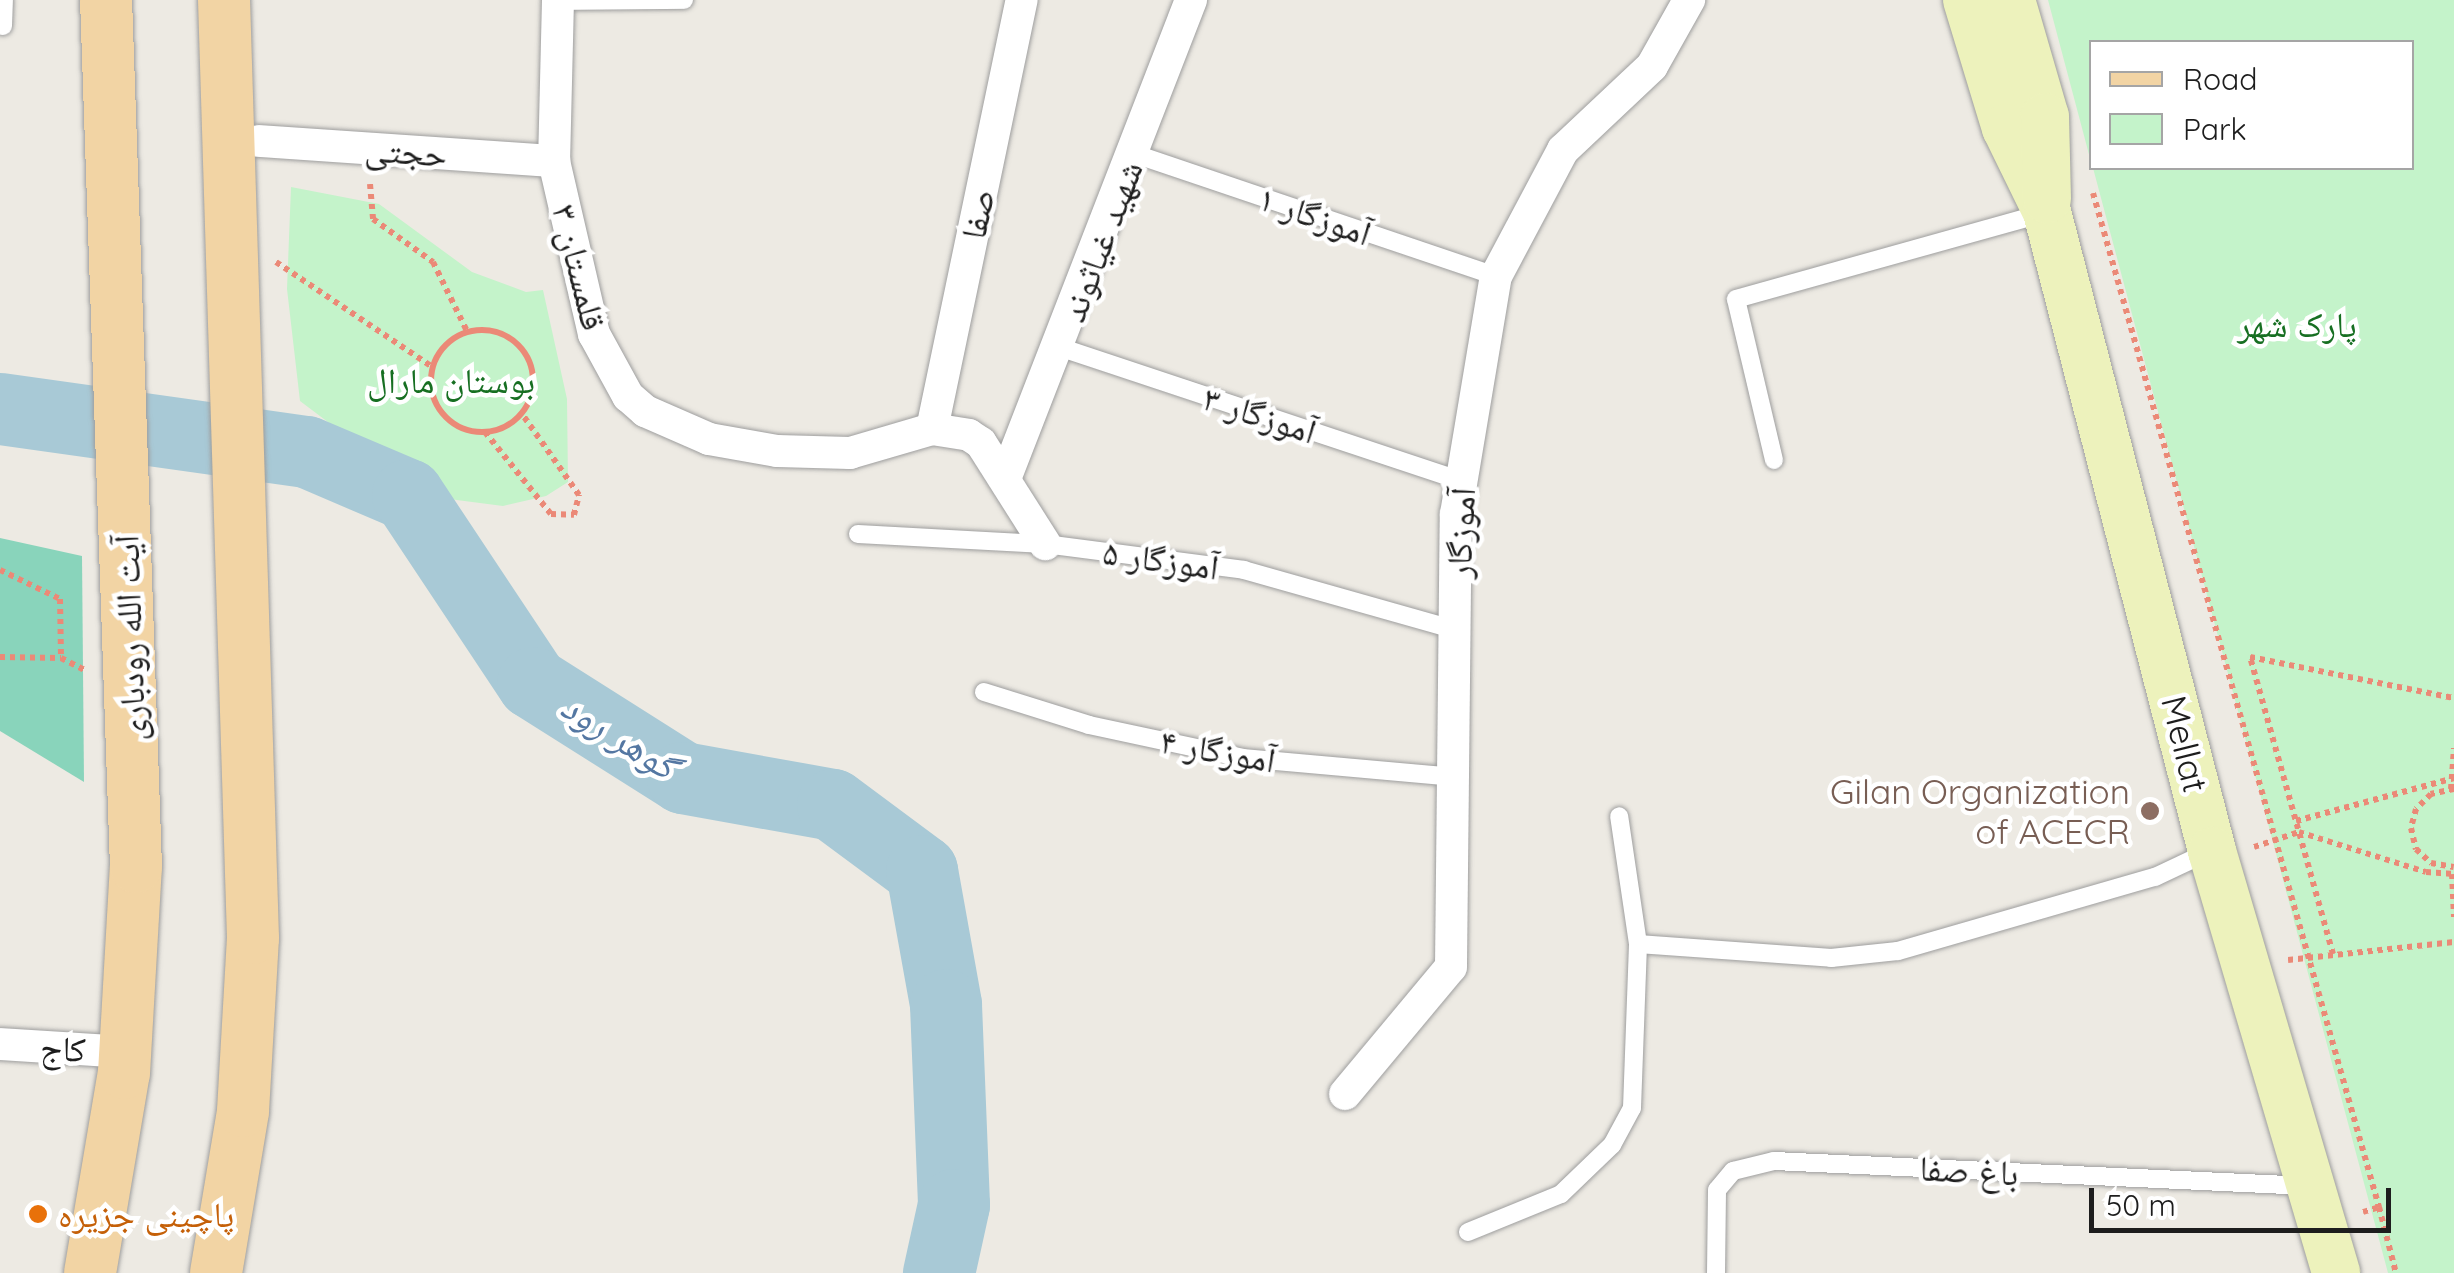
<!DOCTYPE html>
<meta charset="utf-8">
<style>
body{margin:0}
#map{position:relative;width:2454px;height:1273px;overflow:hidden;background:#edeae3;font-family:Quicksand,"Noto Naskh Arabic",sans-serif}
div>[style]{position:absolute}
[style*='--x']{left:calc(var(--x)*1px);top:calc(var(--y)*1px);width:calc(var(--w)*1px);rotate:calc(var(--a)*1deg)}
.park>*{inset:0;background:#c4f3ca}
.pitch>*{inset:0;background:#89d4bb}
.river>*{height:72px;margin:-36px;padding:0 36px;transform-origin:36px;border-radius:36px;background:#a8c9d6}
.path>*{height:6px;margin-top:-3px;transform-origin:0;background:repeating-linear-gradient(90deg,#eb8977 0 5px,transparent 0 10px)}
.path>.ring{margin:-3px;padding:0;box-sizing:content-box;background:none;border:6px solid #eb8977;border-radius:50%}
.roads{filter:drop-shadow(0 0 2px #9e9e9e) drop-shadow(0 0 2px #9e9e9e)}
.lane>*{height:18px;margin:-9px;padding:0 9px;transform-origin:9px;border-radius:9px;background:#fff}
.street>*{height:32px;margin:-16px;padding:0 16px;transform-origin:16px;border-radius:16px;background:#fff}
.secondary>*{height:48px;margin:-24px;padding:0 24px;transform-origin:24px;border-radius:24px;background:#edf2bc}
.primary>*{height:52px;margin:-26px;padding:0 26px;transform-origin:26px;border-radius:26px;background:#f2d4a4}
.dots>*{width:28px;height:28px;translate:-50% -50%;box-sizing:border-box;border:5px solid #fff;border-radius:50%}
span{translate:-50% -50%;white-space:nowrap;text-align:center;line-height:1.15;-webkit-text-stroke:9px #fff;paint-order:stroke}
.street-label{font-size:35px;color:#1d1d1d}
.park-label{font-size:35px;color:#176f22}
.education-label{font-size:35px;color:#785e54}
.right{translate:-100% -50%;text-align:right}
.food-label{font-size:35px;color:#c56008}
.left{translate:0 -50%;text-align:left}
.water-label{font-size:38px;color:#5477a2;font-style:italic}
.legend{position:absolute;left:2089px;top:40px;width:325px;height:130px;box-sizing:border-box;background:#fff;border:2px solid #a5a5a5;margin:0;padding:12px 18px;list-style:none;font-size:30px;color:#1d1d1d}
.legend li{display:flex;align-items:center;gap:20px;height:50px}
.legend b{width:50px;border:2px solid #a5a5a5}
.scale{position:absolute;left:2089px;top:1188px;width:302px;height:45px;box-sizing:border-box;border:5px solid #1d1d1d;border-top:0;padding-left:12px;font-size:30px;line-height:35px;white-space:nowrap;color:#1d1d1d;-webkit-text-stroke:8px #fff;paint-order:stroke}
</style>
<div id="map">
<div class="park">
<i style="clip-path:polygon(2048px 0,2454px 0,2454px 1273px,2388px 1273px,2093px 168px,2412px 168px,2412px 42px,2092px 42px,2091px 162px)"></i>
<i style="clip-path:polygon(291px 187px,379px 204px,472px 272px,526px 292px,543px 290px,567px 399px,568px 482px,546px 496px,503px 506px,426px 496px,300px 401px,287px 289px)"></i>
</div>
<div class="pitch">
<i style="clip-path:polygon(0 538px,82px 556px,84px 782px,0 731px)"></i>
</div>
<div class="river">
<i style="--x:0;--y:409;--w:310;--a:8"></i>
<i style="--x:307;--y:452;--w:110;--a:23.1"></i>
<i style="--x:408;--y:495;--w:226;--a:56.4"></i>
<i style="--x:533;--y:683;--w:178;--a:32.3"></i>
<i style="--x:683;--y:778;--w:152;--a:10.2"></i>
<i style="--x:833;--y:805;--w:111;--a:36.6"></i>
<i style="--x:922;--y:871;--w:136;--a:79.8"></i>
<i style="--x:946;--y:1005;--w:200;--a:87.7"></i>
<i style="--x:954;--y:1205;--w:70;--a:102.4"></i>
</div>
<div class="path">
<i style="--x:370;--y:184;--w:35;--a:85"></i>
<i style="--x:373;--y:219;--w:74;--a:35.6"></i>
<i style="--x:433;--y:262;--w:77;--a:63.8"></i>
<i style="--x:2093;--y:193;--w:1054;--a:74.25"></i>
<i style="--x:276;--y:262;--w:188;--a:33.9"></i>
<i class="ring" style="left:431px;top:330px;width:96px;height:96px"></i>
<i style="--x:485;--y:432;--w:105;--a:51.2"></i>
<i style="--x:551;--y:514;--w:23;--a:2"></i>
<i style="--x:574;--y:515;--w:21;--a:-76"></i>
<i style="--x:579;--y:495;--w:99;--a:-125.1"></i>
<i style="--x:0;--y:570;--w:67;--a:25.8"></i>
<i style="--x:60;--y:599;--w:59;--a:89"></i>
<i style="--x:0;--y:657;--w:61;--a:0.9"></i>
<i style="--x:61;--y:658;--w:27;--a:27"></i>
<i style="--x:2451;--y:789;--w:41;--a:-85.8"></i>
<i style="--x:2454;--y:789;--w:24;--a:168"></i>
<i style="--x:2431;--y:794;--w:21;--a:135"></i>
<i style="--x:2416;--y:809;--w:20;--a:105"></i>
<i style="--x:2411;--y:828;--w:22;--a:77"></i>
<i style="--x:2416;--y:849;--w:21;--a:43"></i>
<i style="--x:2431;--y:863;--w:23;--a:10"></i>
<i style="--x:2296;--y:821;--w:164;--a:-15.2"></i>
<i style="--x:2254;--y:847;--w:47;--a:-18.4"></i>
<i style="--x:2299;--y:832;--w:133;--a:17.5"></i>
<i style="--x:2426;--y:872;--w:28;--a:4"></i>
<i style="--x:2452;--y:874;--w:43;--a:87.3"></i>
<i style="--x:2333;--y:954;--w:308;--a:-105.6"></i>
<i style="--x:2250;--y:657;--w:208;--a:11.4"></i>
<i style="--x:2288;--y:960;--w:167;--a:-6.2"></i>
<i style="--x:2363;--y:1212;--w:17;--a:-17"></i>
<i style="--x:2379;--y:1207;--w:68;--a:75.6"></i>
</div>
<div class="roads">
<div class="lane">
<i style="--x:558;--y:1;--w:126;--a:-0.5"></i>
<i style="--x:3;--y:26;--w:26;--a:-88"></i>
<i style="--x:1135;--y:154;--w:381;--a:18.7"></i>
<i style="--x:1059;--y:347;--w:425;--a:18.4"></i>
<i style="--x:1774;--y:460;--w:165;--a:-103.3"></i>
<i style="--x:1736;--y:299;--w:323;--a:-15.6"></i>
<i style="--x:858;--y:534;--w:187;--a:3.1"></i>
<i style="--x:1045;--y:544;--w:201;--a:7.4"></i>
<i style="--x:1244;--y:570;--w:220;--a:15.8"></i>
<i style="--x:984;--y:692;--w:110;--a:17.4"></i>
<i style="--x:1089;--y:725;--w:157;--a:12.1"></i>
<i style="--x:1243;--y:758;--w:215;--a:5.1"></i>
<i style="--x:1638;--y:944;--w:194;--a:4.1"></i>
<i style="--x:1831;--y:958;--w:67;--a:-6"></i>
<i style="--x:1898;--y:951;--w:267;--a:-16.1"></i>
<i style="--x:2155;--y:877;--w:61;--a:-25.3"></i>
<i style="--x:1468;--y:1232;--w:100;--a:-22.2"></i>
<i style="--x:1561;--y:1194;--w:71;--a:-43.9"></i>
<i style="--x:1612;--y:1145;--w:42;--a:-61.6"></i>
<i style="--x:1632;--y:1108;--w:164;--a:-87.9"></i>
<i style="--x:1638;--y:944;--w:129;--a:-98.4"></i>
<i style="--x:1716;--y:1273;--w:83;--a:-89.3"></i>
<i style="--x:1717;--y:1190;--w:25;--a:-50"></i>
<i style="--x:1733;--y:1171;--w:42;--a:-13.7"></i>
<i style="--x:1774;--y:1161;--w:535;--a:2.68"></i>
</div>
<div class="street">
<i style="--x:558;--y:0;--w:161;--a:91.4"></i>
<i style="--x:554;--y:161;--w:178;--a:77"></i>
<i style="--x:594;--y:334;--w:71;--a:61.3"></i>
<i style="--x:628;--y:396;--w:23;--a:41"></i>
<i style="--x:645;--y:411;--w:70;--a:23.6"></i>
<i style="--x:709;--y:439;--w:69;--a:10"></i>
<i style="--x:777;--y:451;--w:73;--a:1.6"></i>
<i style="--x:850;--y:453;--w:85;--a:-16.3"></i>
<i style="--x:932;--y:429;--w:37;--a:9"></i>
<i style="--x:969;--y:435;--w:14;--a:34"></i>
<i style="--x:981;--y:443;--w:120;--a:57.6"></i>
<i style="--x:259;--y:141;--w:296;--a:3.9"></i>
<i style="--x:932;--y:429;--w:438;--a:-78.2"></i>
<i style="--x:1005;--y:479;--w:514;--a:-68.78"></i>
<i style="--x:0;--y:1044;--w:126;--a:3.6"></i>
<i style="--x:1345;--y:1094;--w:165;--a:-50.2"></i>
<i style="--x:1451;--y:967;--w:453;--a:-89.4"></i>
<i style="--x:1456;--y:514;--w:241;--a:-80.5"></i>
<i style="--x:1496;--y:276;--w:143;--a:-62"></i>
<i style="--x:1563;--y:150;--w:122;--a:-43.3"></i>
<i style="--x:1652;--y:66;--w:76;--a:-60.7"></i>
</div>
<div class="secondary">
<i style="--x:1967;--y:0;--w:134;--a:73.1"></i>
<i style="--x:2006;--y:128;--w:93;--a:64"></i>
<i style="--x:2047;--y:212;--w:660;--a:75.52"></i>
<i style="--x:2212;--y:851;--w:440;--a:73.6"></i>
<i style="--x:2011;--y:0;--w:122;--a:73.8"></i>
<i style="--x:2045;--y:117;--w:82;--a:88.6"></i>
</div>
<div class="primary">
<i style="--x:90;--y:1273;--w:203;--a:-80.4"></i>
<i style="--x:124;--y:1073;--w:206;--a:-86.7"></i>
<i style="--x:136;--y:867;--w:868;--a:-91.98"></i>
<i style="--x:216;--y:1273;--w:164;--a:-80.5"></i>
<i style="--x:243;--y:1111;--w:173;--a:-86.7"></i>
<i style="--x:253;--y:938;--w:938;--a:-91.77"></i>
</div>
</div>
<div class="dots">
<i style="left:2150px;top:811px;background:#8d6e63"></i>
<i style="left:38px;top:1214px;background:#e8710a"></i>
</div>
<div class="street-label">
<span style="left:406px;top:151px;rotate:4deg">حجتی</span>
<span style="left:977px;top:214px;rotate:-78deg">صفا</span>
<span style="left:1315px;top:215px;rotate:19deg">آموزگار ۱</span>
<span style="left:1101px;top:241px;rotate:-69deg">شهید غیاثوند</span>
<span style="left:580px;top:267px;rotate:76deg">قلمستان ۳</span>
<span style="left:1260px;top:414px;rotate:18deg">آموزگار ۳</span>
<span style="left:1460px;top:533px;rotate:-87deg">آموزگار</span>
<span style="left:1161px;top:559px;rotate:8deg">آموزگار ۵</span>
<span style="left:129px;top:638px;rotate:-92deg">آیت الله رودباری</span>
<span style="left:2185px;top:744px;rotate:76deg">Mellat</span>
<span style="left:1218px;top:750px;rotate:10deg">آموزگار ۴</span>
<span style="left:63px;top:1048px;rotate:3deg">کاج</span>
<span style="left:1969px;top:1170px;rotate:3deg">باغ صفا</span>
</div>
<div class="park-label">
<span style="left:2297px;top:324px">پارک شهر</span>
<span style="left:451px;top:380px">بوستان مارال</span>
</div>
<div class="education-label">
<span class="right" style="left:2130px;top:811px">Gilan Organization<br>of ACECR</span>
</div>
<div class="food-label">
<span class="left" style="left:58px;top:1214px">پاچینی جزیره</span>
</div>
<div class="water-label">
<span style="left:619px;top:736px;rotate:32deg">گوهر رود</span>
</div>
<ul class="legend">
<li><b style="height:12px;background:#f2d4a4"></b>Road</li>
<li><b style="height:28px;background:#c4f3ca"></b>Park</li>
</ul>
<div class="scale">50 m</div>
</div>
